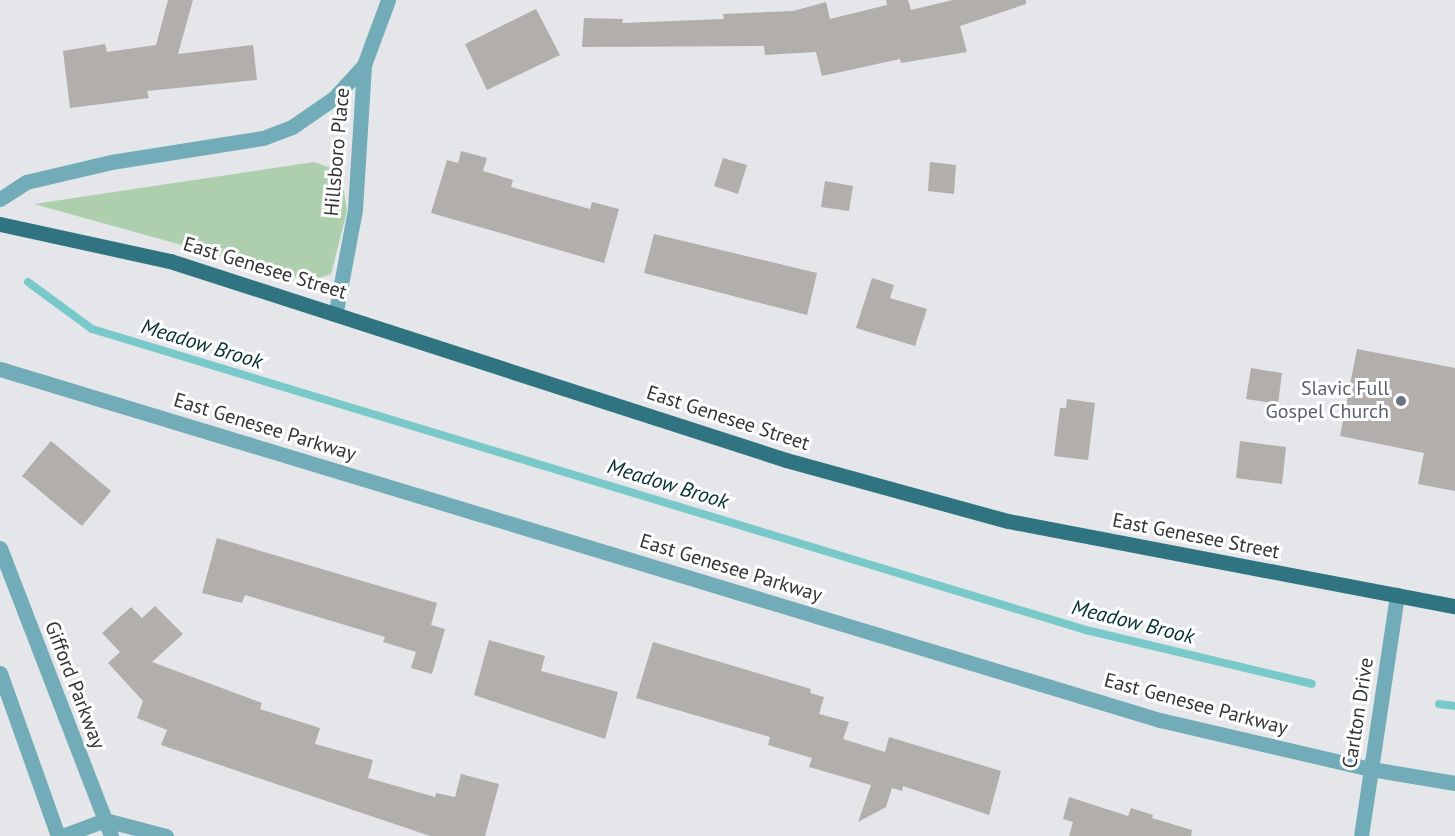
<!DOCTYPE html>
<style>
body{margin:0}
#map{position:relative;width:1455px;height:836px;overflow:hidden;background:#e4e6e9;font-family:"PT Sans",sans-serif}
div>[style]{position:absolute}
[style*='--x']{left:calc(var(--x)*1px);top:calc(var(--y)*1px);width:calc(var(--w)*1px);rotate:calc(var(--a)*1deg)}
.green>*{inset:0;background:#adcfad}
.stream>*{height:8px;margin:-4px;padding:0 4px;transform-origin:4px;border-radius:4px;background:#79c9cb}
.building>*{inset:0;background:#b1aeac}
.minor>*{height:15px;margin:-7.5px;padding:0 7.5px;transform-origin:7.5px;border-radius:7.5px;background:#72acb8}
.major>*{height:15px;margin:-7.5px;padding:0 7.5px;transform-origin:7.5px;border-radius:7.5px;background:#2f7480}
.dots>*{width:16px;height:16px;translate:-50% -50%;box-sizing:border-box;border:3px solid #fff;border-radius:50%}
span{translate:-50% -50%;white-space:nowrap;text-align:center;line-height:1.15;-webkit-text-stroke:6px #fff;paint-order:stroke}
.street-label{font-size:20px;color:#343536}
.worship-label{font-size:20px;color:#5b616d}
.right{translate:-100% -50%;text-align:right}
.water-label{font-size:21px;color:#062f31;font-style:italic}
</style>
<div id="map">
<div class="green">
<i style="clip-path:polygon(314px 162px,331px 168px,343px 186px,347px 211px,331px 274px,311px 281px,34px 204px)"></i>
</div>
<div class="stream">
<i style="--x:28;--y:282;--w:79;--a:36.3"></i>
<i style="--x:92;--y:329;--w:1039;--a:16.85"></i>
<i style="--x:1086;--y:630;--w:232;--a:13.4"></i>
<i style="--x:1439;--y:704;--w:16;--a:7"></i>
</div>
<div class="building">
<i style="clip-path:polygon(168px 0,193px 0,178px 54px,253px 45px,257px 80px,147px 91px,149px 98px,70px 108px,63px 51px,105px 44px,107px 52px,156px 45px)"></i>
<i style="clip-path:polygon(886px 0,908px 0,911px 10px,953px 0,1026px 0,1026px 4px,960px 26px,967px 52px,901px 63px,900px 59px,822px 76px,816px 52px,765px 55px,764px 46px,582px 47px,584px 18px,623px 19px,622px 23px,724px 19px,723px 14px,793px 11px,826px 2px,830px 19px,887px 5px)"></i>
<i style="clip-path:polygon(536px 9px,560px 55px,487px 90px,465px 44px)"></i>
<i style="clip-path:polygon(461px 151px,487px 158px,483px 171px,513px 180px,511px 187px,590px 209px,592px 202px,619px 209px,604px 263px,431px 213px,447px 160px,458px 163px)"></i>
<i style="clip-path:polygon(723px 158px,747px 165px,738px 194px,714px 186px)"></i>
<i style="clip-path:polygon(930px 162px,956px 165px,954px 194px,928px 191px)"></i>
<i style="clip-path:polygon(825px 181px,853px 186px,849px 211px,821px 207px)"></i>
<i style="clip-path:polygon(654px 234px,817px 273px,807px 315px,644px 273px)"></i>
<i style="clip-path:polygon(872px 278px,894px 285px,890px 298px,927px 309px,915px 346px,856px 328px)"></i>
<i style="clip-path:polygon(1357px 349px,1455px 368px,1455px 491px,1418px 484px,1424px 453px,1340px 436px)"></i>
<i style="clip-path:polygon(1251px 368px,1282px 373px,1278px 404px,1246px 399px)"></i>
<i style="clip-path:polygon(1067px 399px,1095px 403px,1088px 460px,1054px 456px,1060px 408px,1066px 408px)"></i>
<i style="clip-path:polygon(51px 441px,111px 491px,82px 526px,22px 476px)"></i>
<i style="clip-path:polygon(1240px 441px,1286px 447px,1282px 484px,1236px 478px)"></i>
<i style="clip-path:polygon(217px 538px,437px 603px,431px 625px,445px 629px,432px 674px,411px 668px,416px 652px,383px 642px,385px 637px,245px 595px,242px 603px,202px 593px)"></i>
<i style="clip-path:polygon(155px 606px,183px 634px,152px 662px,262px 703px,260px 709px,320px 728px,315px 744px,373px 760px,368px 778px,435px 797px,436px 793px,455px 797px,461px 774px,499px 784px,485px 836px,430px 836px,161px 745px,167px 730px,137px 718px,143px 701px,108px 663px,120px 652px,102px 633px,131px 607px,142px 618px)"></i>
<i style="clip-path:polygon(489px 640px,545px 656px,541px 671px,618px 692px,605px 739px,474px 695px)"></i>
<i style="clip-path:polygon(653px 642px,811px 689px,810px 693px,824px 697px,819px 714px,849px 722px,843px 739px,885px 752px,889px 737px,1001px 771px,989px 815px,903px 786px,902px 791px,892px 788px,886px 807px,858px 822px,871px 785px,809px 767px,812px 758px,768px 745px,770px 737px,636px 698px)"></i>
<i style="clip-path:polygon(1069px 797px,1128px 816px,1131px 808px,1153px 815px,1152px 818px,1192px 830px,1191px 836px,1069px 836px,1073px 822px,1063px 819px)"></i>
</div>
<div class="minor">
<i style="--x:0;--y:199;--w:31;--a:-33"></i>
<i style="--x:26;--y:182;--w:87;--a:-13.2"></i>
<i style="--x:111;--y:162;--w:154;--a:-9"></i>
<i style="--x:263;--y:138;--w:31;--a:-21"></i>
<i style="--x:292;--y:127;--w:51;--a:-34.6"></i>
<i style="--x:334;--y:98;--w:45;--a:-47.7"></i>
<i style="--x:336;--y:311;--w:104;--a:-79.4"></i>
<i style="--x:355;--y:209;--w:144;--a:-86.4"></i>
<i style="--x:364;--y:65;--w:69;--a:-69.7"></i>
<i style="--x:0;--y:369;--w:1212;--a:16.84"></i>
<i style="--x:1160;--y:720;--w:217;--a:13.1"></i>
<i style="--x:1371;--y:769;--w:85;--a:9.5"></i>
<i style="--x:0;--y:548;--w:309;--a:68.9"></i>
<i style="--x:0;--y:673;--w:173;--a:70.4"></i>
<i style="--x:62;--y:836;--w:46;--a:-20.4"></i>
<i style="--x:105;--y:820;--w:63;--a:14.7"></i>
<i style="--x:1361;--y:836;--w:244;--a:-81.5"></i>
</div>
<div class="major">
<i style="--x:0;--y:224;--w:174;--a:12.3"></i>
<i style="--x:170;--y:261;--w:647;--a:17.9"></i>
<i style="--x:786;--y:460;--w:230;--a:15.4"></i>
<i style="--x:1008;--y:521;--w:455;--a:10.8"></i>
</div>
<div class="dots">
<i style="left:1401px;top:401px;background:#6b7280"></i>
</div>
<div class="street-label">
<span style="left:337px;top:152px;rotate:-85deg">Hillsboro Place</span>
<span style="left:265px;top:268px;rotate:17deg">East Genesee Street</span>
<span style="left:728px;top:418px;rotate:18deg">East Genesee Street</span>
<span style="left:265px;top:427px;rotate:17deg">East Genesee Parkway</span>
<span style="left:1196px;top:536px;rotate:11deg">East Genesee Street</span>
<span style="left:731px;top:568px;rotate:17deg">East Genesee Parkway</span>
<span style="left:75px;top:685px;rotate:69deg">Gifford Parkway</span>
<span style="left:1196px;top:704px;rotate:15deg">East Genesee Parkway</span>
<span style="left:1358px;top:713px;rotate:-81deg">Carlton Drive</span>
</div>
<div class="worship-label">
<span class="right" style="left:1389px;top:400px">Slavic Full<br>Gospel Church</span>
</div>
<div class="water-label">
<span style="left:202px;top:344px;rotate:17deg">Meadow Brook</span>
<span style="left:668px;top:484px;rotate:17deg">Meadow Brook</span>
<span style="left:1133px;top:622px;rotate:14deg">Meadow Brook</span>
</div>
</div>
